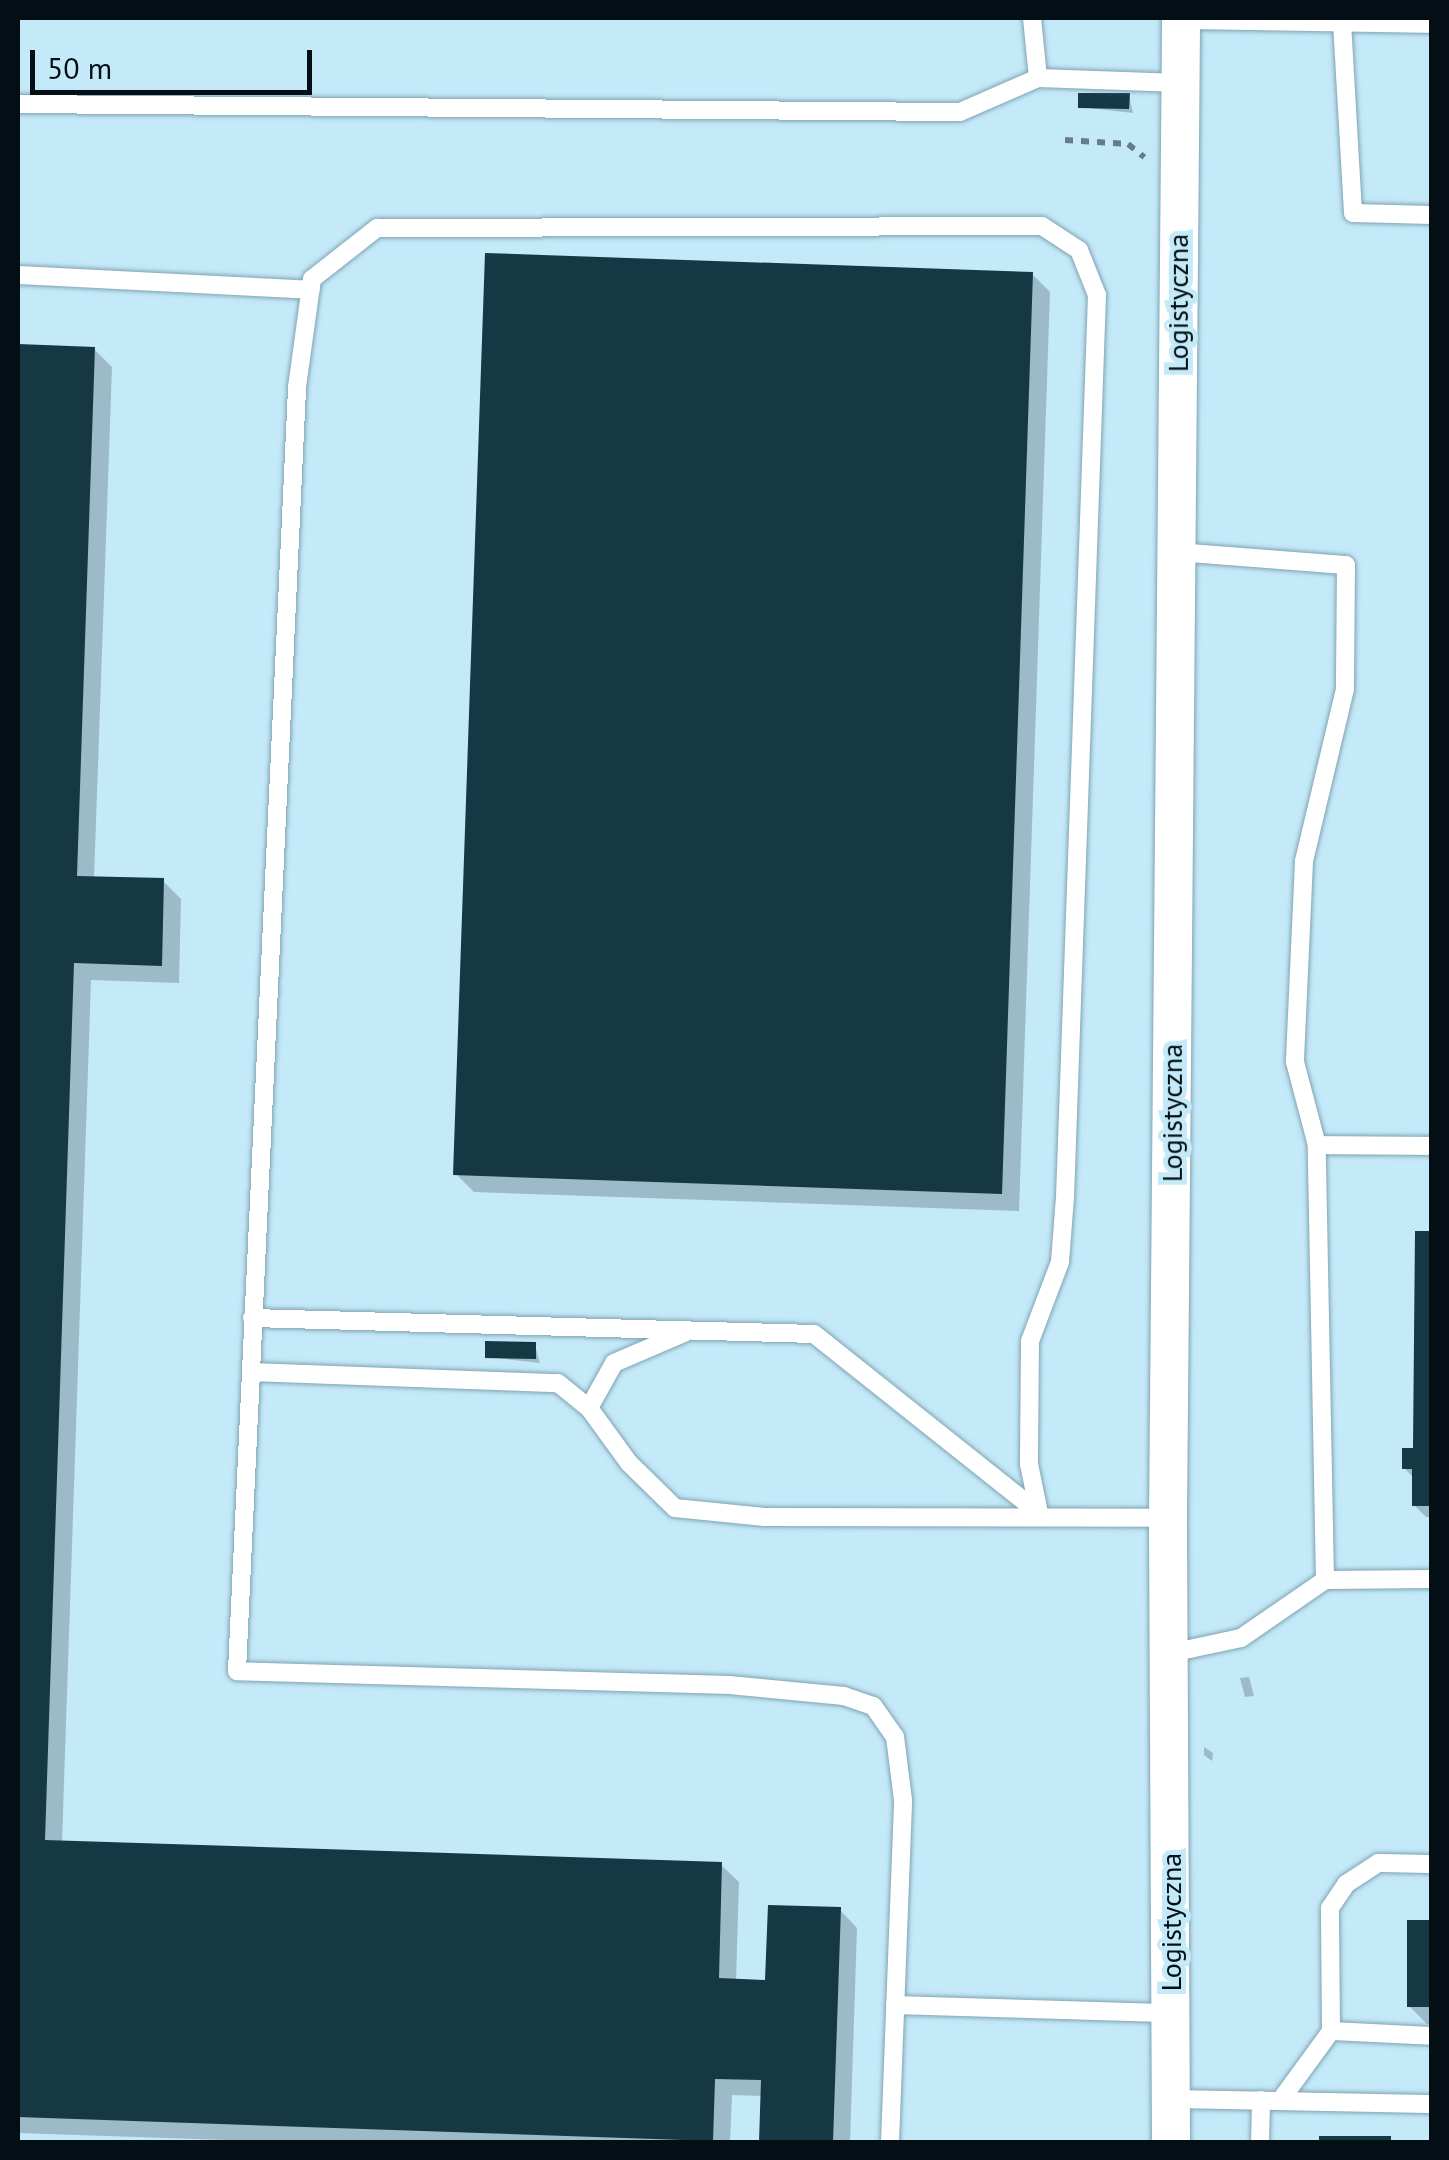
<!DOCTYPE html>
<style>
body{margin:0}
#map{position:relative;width:1449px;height:2160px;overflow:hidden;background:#c4e9f9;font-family:"PT Sans",sans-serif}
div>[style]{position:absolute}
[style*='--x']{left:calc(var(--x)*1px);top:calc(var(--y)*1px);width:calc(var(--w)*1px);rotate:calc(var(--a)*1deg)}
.shadow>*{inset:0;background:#0003}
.building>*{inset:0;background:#163744}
.path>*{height:6px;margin-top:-3px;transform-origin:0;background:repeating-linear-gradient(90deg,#657d88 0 8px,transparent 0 16px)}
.roads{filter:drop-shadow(0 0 2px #7fa3b2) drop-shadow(0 0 2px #7fa3b2)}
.lane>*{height:18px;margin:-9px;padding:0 9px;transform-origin:9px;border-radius:9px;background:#fff}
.street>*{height:38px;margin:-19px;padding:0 19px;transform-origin:19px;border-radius:19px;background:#fff}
span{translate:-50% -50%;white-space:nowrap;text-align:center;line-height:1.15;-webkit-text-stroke:10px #c4e9f9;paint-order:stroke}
.street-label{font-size:28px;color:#030f15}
.frame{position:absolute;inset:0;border:20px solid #030f15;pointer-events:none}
.scale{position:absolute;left:30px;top:50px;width:282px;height:45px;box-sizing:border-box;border:5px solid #030f15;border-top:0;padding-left:12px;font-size:30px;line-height:35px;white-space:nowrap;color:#030f15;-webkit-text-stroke:8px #c4e9f9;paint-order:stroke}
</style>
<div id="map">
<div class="shadow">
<i style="clip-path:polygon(1129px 96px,1133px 113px,1081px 107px)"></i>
<i style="clip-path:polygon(1032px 274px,1050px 292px,1019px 1211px,474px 1192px,456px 1174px)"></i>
<i style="clip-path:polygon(18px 347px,94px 349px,112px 367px,94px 879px,163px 881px,181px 899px,179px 983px,91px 980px,62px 1843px,721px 1865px,739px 1882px,736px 1981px,767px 1982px,840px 1910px,857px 1928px,850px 2142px,764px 2142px,763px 2096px,732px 2095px,730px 2142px,285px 2142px,18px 2133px)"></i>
<i style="clip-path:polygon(1432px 1233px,1432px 1517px,1426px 1517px,1414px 1505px,1415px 1479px,1404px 1468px,1415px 1451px)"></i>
<i style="clip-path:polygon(535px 1345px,540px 1363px,487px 1357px)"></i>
<i style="clip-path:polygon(1249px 1677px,1254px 1696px,1245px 1697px,1240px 1678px)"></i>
<i style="clip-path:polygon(1204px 1747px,1213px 1753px,1212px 1761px,1204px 1755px)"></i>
<i style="clip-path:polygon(1432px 1922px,1432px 2024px,1427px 2024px,1409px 2006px)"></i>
</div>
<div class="building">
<i style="clip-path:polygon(1078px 93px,1130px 93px,1129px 109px,1078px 108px)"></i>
<i style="clip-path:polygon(485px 253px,1033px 272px,1002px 1194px,453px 1175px)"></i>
<i style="clip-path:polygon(18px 344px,95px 347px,77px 876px,164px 878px,162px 966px,74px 963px,45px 1840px,722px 1862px,719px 1978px,765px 1980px,768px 1905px,841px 1907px,833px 2142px,759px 2142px,761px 2080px,715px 2079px,713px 2141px,18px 2117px)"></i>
<i style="clip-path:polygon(1415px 1231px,1432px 1231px,1432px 1506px,1412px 1506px,1412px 1469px,1402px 1469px,1402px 1448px,1413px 1448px)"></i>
<i style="clip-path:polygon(485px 1341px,536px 1342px,536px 1359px,485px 1358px)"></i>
<i style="clip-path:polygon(1407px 1920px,1432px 1920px,1432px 2007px,1407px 2007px)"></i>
<i style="clip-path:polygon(1319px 2136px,1391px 2136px,1391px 2142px,1319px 2142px)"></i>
</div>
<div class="path">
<i style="--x:1065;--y:140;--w:63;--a:3.6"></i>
<i style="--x:1128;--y:144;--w:21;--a:39"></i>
</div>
<div class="roads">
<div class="lane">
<i style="--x:1032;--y:18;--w:60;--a:84.3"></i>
<i style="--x:1181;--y:20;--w:251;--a:0.9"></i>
<i style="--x:1342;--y:22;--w:191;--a:86.7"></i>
<i style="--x:1353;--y:213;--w:79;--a:1.5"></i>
<i style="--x:18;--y:104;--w:942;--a:0.49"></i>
<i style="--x:960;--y:112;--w:85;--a:-23.6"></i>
<i style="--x:1038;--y:78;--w:142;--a:2"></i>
<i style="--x:18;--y:275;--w:293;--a:2.9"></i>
<i style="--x:1176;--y:552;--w:170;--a:4.4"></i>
<i style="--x:1346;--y:565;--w:124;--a:90.5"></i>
<i style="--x:1345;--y:689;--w:177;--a:103.4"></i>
<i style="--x:1304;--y:861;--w:201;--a:92.6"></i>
<i style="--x:1295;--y:1062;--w:86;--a:75.2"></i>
<i style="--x:252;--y:1318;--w:562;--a:1.63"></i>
<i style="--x:814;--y:1334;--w:288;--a:38.5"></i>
<i style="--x:251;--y:1372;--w:307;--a:2.1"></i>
<i style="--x:558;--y:1383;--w:40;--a:39"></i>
<i style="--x:589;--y:1408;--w:68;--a:54"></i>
<i style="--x:629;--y:1463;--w:64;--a:44.4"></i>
<i style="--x:675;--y:1508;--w:90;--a:5.7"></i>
<i style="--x:765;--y:1517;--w:403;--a:0.1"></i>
<i style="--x:589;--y:1408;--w:51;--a:-60.9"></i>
<i style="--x:614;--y:1363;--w:78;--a:-23.3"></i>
<i style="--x:1325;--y:1580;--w:435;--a:-91.1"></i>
<i style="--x:1317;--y:1145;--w:115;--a:0.5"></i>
<i style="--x:1171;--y:1653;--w:72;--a:-12.1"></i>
<i style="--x:1241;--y:1638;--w:102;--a:-34.6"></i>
<i style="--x:1325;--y:1580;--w:107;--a:-0.5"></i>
<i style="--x:895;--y:2005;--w:276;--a:1.7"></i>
<i style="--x:1331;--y:2031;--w:101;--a:2.8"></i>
<i style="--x:1171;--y:2099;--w:261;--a:1.1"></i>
<i style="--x:1280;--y:2101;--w:87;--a:-53.9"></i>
<i style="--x:1331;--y:2031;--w:123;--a:-90.5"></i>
<i style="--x:1330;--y:1908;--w:29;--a:-56"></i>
<i style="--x:1346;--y:1884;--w:38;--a:-33"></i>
<i style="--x:1378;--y:1863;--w:54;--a:1.1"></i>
<i style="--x:890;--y:2142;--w:342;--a:-87.8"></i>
<i style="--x:903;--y:1800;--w:64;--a:-97.2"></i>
<i style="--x:895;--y:1737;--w:38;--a:-125"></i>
<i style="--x:873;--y:1706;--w:31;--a:-161"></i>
<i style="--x:844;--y:1696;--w:115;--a:-174.5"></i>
<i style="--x:730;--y:1685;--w:493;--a:-178.4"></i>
<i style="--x:237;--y:1671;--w:1285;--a:-87.32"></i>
<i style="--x:297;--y:387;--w:109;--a:-82.1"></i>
<i style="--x:312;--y:279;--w:83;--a:-38.1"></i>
<i style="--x:377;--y:228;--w:665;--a:-0.17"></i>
<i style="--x:1042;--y:226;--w:44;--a:33"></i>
<i style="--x:1079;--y:250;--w:48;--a:68.2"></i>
<i style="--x:1097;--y:295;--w:903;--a:92.03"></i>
<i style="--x:1065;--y:1197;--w:65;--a:94.4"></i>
<i style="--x:1060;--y:1262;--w:85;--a:110.8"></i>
<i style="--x:1030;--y:1341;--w:123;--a:90.5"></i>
<i style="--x:1029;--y:1464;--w:50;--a:78.5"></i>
<i style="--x:1260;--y:2142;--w:42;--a:-88.6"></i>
</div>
<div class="street">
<i style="--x:1171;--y:2142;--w:624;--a:-90.28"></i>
<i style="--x:1168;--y:1518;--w:1500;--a:-89.5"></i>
</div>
</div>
<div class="street-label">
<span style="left:1178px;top:303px;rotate:-90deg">Logistyczna</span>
<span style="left:1172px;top:1113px;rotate:-90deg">Logistyczna</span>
<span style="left:1171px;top:1922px;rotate:-90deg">Logistyczna</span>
</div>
<div class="frame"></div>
<div class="scale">50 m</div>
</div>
